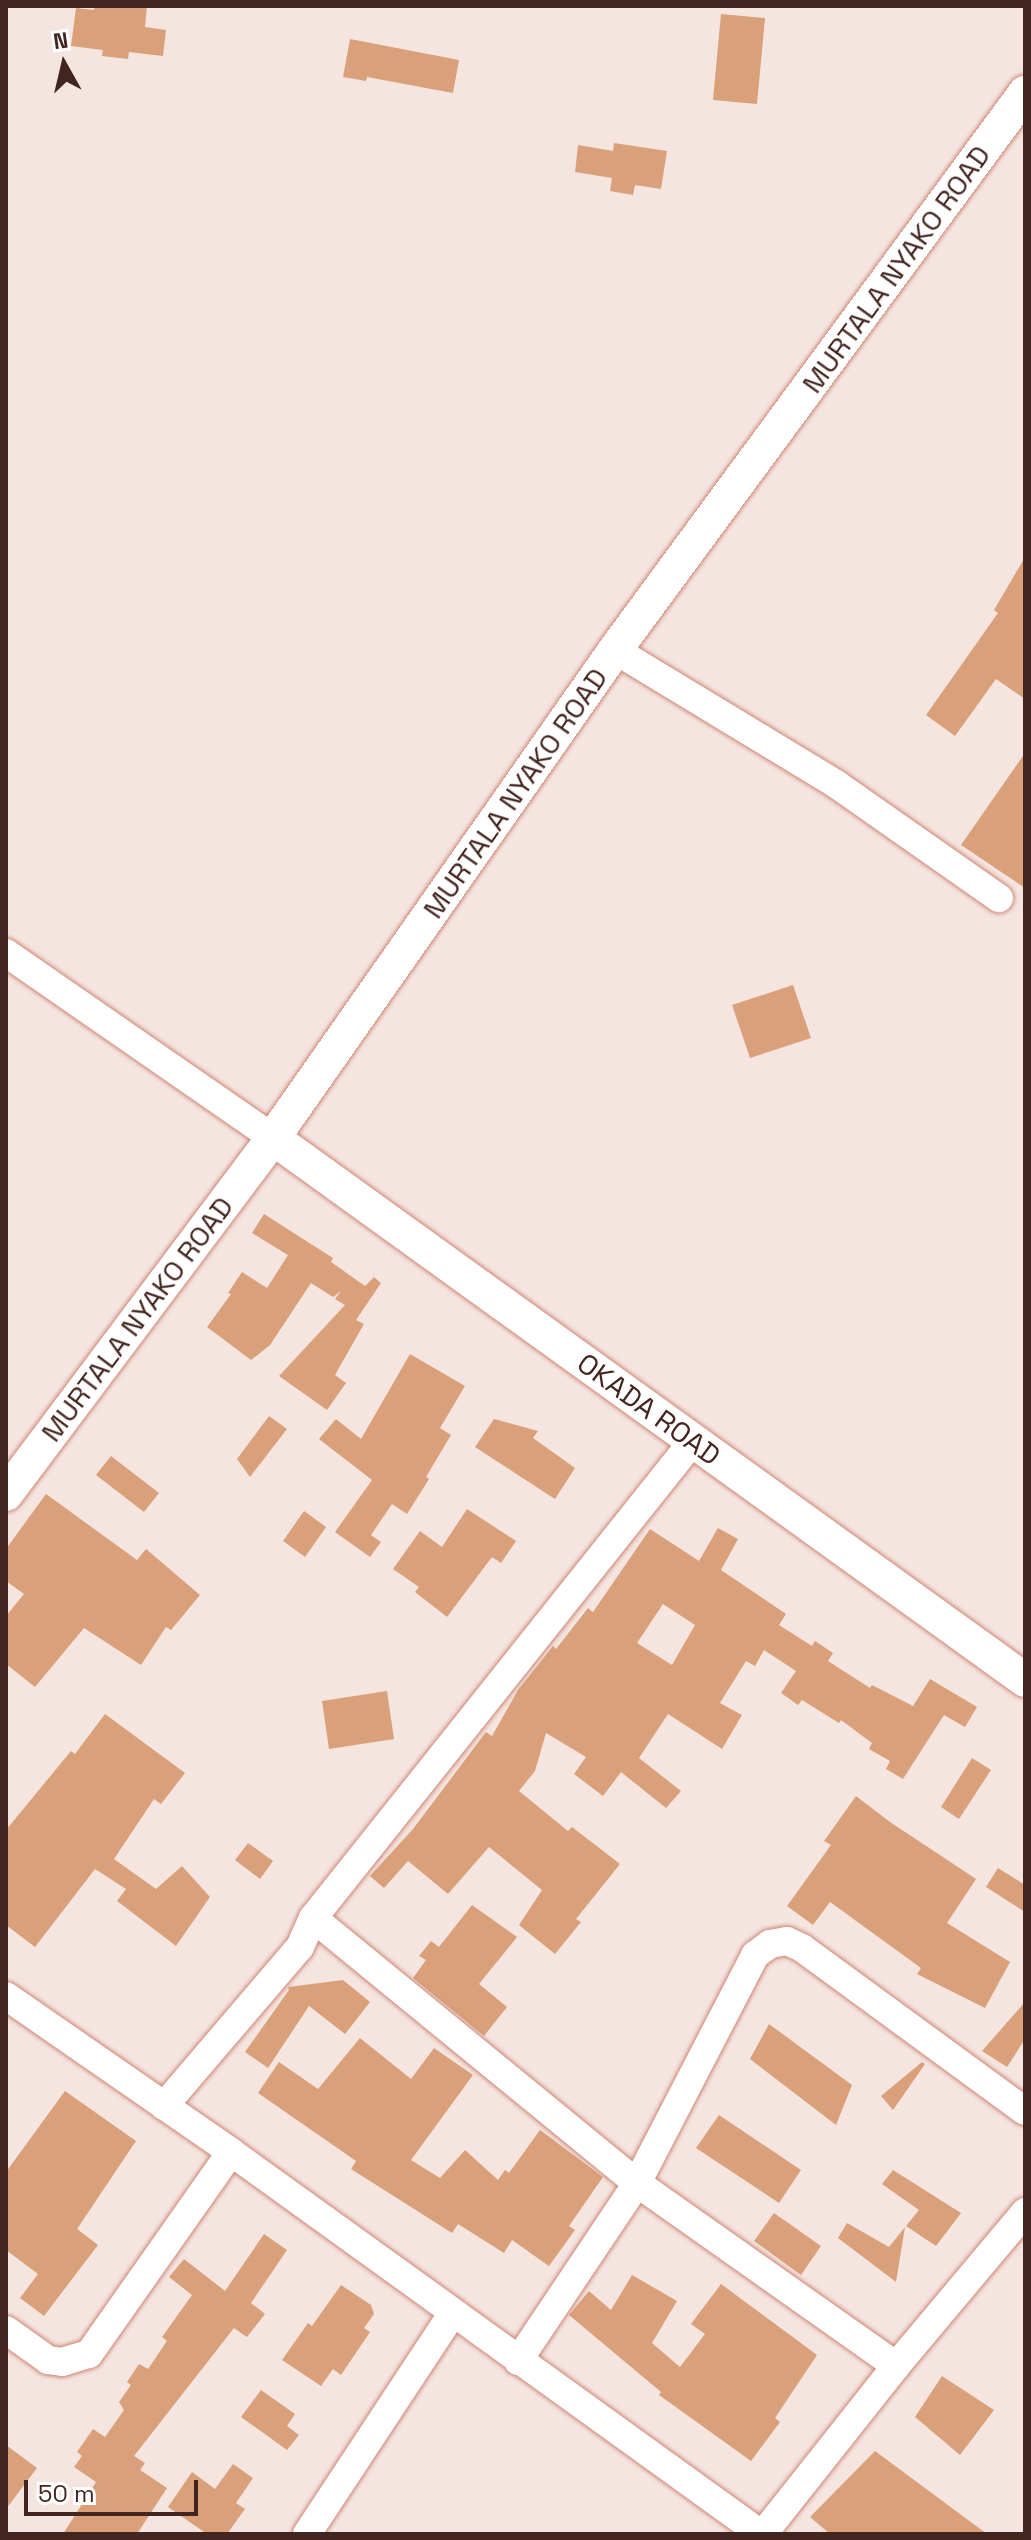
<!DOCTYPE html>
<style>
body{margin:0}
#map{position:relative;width:1031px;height:2540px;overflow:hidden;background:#f5e5e1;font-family:"Space Grotesk",sans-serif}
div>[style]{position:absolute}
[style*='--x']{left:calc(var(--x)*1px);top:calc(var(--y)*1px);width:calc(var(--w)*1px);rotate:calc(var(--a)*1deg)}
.building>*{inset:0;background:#d9a079}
.roads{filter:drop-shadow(0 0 2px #cd8673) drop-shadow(0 0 2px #cd8673)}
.minor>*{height:28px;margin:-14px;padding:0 14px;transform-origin:14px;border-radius:14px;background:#fff}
.tertiary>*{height:34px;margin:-17px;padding:0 17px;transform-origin:17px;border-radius:17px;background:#fff}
span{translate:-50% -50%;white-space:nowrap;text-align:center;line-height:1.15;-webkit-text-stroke:7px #fff;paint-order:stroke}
.street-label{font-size:28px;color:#42251e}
.frame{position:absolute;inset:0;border:8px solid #42251e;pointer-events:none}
.north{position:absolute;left:24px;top:24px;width:80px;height:80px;-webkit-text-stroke:6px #fff;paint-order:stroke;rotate:352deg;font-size:22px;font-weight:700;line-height:32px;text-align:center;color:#42251e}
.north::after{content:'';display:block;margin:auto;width:28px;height:36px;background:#42251e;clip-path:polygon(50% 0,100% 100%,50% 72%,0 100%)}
.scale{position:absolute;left:24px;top:2480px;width:174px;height:36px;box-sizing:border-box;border:4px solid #42251e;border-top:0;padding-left:10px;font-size:24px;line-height:28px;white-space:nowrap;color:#42251e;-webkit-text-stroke:6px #fff;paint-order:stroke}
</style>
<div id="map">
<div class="building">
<i style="clip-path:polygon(95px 6px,147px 6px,145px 27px,166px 30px,163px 56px,129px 52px,128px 59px,102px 56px,103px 50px,71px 46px,76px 8px,94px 10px)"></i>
<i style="clip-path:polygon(721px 14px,765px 18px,757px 104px,713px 100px)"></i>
<i style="clip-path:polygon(350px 39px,459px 60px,453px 93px,367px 77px,366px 81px,343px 77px)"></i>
<i style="clip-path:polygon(614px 143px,667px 151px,661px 189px,635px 185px,633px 195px,610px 191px,612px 178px,575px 172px,578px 145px,613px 151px)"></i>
<i style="clip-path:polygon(1025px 557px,1025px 699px,996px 679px,955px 736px,926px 715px,998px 613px,994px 610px)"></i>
<i style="clip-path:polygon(1025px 753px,1025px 888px,961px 845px)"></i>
<i style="clip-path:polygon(793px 985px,811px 1038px,750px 1058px,732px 1005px)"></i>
<i style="clip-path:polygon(264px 1214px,333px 1258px,331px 1262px,365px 1286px,374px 1277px,381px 1283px,356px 1320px,364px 1324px,335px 1375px,346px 1383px,327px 1410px,279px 1376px,345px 1305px,335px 1299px,341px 1291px,333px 1297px,311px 1283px,270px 1345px,251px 1360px,207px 1327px,231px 1294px,228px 1293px,242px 1272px,267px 1288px,288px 1255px,252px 1233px)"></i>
<i style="clip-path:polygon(410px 1354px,465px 1386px,440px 1428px,451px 1435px,426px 1477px,429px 1479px,407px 1514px,392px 1504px,371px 1535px,381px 1542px,370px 1557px,335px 1532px,372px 1480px,319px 1439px,336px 1419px,361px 1439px)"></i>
<i style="clip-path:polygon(269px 1416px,287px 1429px,250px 1477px,237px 1459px)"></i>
<i style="clip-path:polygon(494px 1419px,538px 1431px,533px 1438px,575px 1468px,555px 1499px,475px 1447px)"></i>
<i style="clip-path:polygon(111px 1456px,159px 1493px,144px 1512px,96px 1475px)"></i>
<i style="clip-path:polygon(46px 1494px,137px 1560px,146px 1549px,200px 1595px,171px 1630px,166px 1627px,141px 1665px,84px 1628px,35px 1687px,6px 1664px,6px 1616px,24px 1594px,6px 1581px,6px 1549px)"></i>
<i style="clip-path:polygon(467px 1509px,516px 1541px,501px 1563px,492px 1557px,447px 1617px,415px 1592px,419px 1587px,393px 1569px,420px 1531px,442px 1547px)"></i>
<i style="clip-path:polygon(304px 1511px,326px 1527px,305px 1557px,283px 1541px)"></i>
<i style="clip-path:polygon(evenodd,718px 1528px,738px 1539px,721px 1570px,786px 1614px,779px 1625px,812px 1646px,815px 1641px,833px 1653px,828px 1661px,870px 1688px,872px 1685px,913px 1706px,930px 1679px,977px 1707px,965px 1727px,944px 1715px,903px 1779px,886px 1769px,890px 1761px,869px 1749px,872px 1743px,841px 1720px,839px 1723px,802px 1700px,798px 1705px,781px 1693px,796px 1671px,764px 1650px,755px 1666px,746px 1661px,720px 1703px,742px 1715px,722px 1749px,668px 1714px,639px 1758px,681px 1791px,666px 1808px,621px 1772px,603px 1796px,574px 1774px,586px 1757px,546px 1733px,535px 1771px,519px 1791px,568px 1831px,572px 1827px,620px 1864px,576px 1919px,581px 1922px,555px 1954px,519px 1925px,542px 1890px,489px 1847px,448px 1894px,408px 1861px,384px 1888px,370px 1876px,413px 1829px,486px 1732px,492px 1736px,518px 1690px,553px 1646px,556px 1649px,588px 1608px,593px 1612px,650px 1529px,699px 1561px,718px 1528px,663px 1604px,695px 1625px,672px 1665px,637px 1643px,663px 1604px)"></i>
<i style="clip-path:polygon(387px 1691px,394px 1739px,329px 1749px,322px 1701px)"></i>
<i style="clip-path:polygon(105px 1714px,185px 1773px,161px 1804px,154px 1799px,114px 1859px,156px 1889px,182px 1866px,210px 1897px,176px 1946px,117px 1901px,126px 1889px,95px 1869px,35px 1947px,6px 1925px,6px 1830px,71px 1751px,75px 1754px)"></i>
<i style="clip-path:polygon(972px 1758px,991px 1770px,959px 1819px,941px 1807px)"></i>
<i style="clip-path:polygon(856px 1796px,890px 1822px,976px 1879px,947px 1923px,1010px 1962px,985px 2008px,917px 1974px,921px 1968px,830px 1902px,813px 1925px,787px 1906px,831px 1845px,824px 1841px)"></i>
<i style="clip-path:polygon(248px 1843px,273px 1861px,260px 1879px,235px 1860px)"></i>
<i style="clip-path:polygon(998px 1868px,1025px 1885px,1025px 1912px,986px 1887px)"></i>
<i style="clip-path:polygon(472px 1905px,517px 1937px,479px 1984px,507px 2007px,484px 2036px,413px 1978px,426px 1960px,419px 1956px,431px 1941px,439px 1947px)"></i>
<i style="clip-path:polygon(343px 1980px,370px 2002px,345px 2034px,309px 2006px,268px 2068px,245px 2052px,289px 1990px,288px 1987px)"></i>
<i style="clip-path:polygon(1025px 2002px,1025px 2039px,1007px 2067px,982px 2051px)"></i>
<i style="clip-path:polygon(769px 2024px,852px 2085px,836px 2125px,750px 2059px)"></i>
<i style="clip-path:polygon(360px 2038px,411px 2079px,434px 2048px,473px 2075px,411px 2160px,440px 2178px,465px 2150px,498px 2180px,505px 2170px,509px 2173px,540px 2130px,603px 2177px,569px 2226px,575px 2230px,549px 2266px,512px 2240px,504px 2253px,458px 2224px,452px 2233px,351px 2169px,356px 2161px,258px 2093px,279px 2062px,318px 2089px)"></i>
<i style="clip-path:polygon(922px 2062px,925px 2064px,893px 2110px,881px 2096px)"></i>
<i style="clip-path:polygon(65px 2091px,136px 2141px,77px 2229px,98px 2245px,44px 2316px,20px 2298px,38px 2274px,6px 2250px,6px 2172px)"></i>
<i style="clip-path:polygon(719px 2115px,801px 2170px,779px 2203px,696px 2148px)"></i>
<i style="clip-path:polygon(893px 2170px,961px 2213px,936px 2246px,906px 2226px,919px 2210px,882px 2184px)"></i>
<i style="clip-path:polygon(774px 2213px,821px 2246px,801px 2275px,754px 2241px)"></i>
<i style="clip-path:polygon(847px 2223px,889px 2247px,905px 2227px,896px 2282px,838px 2238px)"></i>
<i style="clip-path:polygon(264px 2234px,287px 2250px,251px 2303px,265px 2314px,247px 2337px,234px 2328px,134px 2456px,145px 2463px,140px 2470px,167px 2488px,137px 2534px,63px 2534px,96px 2482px,74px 2467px,82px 2456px,77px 2452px,93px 2429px,105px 2437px,124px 2410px,119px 2402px,131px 2385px,127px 2382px,139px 2364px,148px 2369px,167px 2341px,162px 2337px,192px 2295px,169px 2277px,184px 2259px,225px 2291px)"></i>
<i style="clip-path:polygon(632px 2275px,677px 2301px,652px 2343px,680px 2367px,705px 2334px,691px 2324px,721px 2284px,817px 2355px,775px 2418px,780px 2422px,751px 2461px,659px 2395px,661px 2392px,569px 2315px,589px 2291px,611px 2310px)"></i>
<i style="clip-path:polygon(341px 2285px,371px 2305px,374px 2314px,364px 2328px,370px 2332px,341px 2375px,333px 2369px,321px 2386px,282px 2360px,308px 2323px,312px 2326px)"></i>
<i style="clip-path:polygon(942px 2376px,994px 2410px,960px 2455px,915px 2417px)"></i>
<i style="clip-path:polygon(261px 2390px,295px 2414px,287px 2426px,299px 2435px,287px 2450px,241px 2417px)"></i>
<i style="clip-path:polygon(6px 2445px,37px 2468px,6px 2509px)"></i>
<i style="clip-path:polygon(875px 2451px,987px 2534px,830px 2534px,810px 2517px)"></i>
<i style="clip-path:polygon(233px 2464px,253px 2478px,236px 2503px,245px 2509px,227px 2534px,207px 2534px,168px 2507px,192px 2472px,215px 2489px)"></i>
</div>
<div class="roads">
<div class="minor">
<i style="--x:615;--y:650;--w:258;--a:31.2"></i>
<i style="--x:836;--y:784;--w:199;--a:35"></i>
<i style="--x:6;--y:953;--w:325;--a:34.7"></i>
<i style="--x:313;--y:1918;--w:419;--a:39.3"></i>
<i style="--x:637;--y:2183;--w:317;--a:35.2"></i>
<i style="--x:6;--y:1996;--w:274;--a:34.7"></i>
<i style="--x:231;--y:2152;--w:653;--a:35.78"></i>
<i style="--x:164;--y:2106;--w:209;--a:-49.5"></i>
<i style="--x:300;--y:1947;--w:32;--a:-66"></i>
<i style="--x:313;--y:1918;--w:610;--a:-51.46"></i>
<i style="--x:6;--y:2330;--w:52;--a:35.5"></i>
<i style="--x:48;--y:2360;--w:14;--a:8"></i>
<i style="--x:62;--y:2362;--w:28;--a:-17"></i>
<i style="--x:89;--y:2354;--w:247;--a:-54.9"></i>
<i style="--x:518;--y:2361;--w:214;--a:-56.2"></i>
<i style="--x:637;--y:2183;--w:257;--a:-62.6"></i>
<i style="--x:755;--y:1955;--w:19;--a:-36"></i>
<i style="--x:770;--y:1944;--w:17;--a:-10"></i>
<i style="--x:787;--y:1941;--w:17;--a:25"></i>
<i style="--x:802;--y:1948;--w:276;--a:36.2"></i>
<i style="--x:307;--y:2534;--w:263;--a:-56.6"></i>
<i style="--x:763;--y:2534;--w:214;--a:-51.6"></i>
<i style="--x:896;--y:2366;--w:201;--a:-50"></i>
</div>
<div class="tertiary">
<i style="--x:273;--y:1138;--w:927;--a:35.78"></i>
<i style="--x:6;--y:1494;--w:445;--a:-53.1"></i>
<i style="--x:273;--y:1138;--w:596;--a:-54.98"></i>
<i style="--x:615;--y:650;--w:692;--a:-53.64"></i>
</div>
</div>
<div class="street-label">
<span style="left:896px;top:269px;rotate:-54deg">MURTALA NYAKO ROAD</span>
<span style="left:515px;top:793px;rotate:-55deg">MURTALA NYAKO ROAD</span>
<span style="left:137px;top:1319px;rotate:-53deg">MURTALA NYAKO ROAD</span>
<span style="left:649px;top:1409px;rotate:36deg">OKADA ROAD</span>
</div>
<div class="frame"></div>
<div class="north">N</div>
<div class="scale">50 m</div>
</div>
